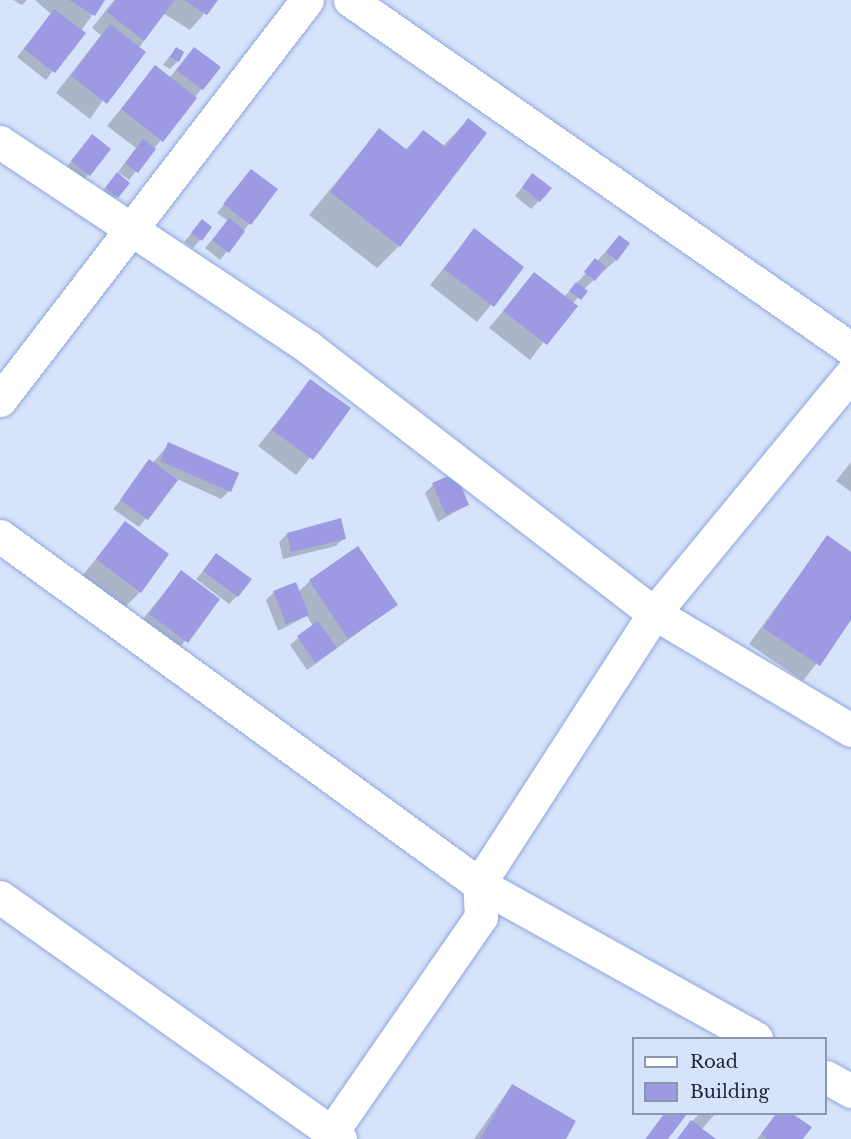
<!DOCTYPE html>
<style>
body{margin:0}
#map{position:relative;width:851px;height:1139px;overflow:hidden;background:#d7e3fa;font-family:"Libre Baskerville",serif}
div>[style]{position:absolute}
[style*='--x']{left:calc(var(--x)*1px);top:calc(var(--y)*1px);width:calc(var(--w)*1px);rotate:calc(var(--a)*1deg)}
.shadow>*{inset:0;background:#0003}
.building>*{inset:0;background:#9c9ae2}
.roads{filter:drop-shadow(0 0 2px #8da7df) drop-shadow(0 0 2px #8da7df)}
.minor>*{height:33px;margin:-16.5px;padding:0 16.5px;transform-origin:16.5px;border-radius:16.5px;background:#fff}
span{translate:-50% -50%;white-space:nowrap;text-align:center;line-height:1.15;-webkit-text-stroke:6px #d7e3fa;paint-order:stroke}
.legend{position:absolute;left:632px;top:1037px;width:195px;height:78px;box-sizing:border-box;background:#d7e3fa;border:2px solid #8b97ad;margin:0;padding:8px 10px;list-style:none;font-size:18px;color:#1a2439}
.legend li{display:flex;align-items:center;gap:12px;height:30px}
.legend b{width:30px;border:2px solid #8b97ad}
</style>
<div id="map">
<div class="shadow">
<i style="clip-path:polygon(13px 0,27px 0,22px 5px)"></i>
<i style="clip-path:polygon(35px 0,103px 0,46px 80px,17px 57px,51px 14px)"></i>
<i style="clip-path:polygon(114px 0,216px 0,190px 30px,163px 13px,90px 119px,56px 93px,101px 35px,92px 28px)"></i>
<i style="clip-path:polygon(176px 48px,178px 61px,170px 69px,163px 65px)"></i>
<i style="clip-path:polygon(194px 49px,219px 67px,129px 180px,118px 172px,136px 148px,107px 126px,155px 67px,169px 78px)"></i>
<i style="clip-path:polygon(468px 120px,399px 246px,377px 268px,309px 215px,379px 130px,405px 150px,423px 132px,442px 147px)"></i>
<i style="clip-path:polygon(92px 136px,109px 150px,81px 183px,64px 170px)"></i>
<i style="clip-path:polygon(251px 171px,249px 224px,220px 260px,205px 248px,228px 221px,217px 213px)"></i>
<i style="clip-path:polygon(117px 174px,128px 183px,109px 205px,98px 197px)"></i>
<i style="clip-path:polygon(532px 175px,539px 201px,531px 209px,515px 196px)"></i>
<i style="clip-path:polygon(202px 221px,210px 228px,193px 248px,184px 242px)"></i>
<i style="clip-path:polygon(474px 230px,522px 267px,477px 322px,430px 285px)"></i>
<i style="clip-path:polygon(619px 237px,616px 260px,584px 289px,530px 360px,489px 328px,534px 274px,564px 297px)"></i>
<i style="clip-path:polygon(310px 381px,349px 409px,296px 475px,258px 446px)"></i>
<i style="clip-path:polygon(169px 444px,229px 491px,221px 499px,177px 479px,139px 527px,113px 509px)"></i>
<i style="clip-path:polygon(851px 462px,851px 492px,836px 481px)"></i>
<i style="clip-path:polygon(433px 485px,467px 505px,438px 522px,425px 493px)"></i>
<i style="clip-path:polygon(125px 523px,140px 592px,124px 608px,82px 576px)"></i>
<i style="clip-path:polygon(287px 534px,344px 538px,336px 546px,283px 559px,279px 542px)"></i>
<i style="clip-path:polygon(827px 537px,851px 554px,851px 618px,803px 681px,749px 644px)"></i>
<i style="clip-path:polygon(217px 555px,237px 596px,229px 604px,196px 579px)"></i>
<i style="clip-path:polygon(181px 572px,218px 600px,171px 658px,134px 630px)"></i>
<i style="clip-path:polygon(310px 581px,396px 605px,307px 670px,290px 645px,313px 626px,307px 616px,278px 631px,266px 600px,274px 592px,298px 592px)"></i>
<i style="clip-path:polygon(512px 1085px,564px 1139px,474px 1139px)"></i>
<i style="clip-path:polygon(664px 1114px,684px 1114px,666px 1139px,645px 1139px)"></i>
<i style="clip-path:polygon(699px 1114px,715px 1114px,701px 1130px,713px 1139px,677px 1139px)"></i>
<i style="clip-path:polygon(776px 1114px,791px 1114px,810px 1128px,801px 1139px,757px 1139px)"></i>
</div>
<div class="building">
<i style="clip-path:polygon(69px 0,105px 0,95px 16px)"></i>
<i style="clip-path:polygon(116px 0,172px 0,174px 1px,144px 41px,107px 12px)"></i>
<i style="clip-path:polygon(184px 0,218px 0,207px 15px)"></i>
<i style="clip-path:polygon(54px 9px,86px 33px,55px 73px,24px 49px)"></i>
<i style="clip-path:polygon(110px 24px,146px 52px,107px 104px,71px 76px)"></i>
<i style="clip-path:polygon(176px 47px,184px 52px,179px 62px,170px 57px)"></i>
<i style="clip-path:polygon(194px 47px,221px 67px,203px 90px,176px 70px)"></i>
<i style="clip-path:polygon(155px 65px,197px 98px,163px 142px,121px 109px)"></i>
<i style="clip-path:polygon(468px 118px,487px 133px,400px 247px,330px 192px,379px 128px,407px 150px,423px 130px,446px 147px)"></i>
<i style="clip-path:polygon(92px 134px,111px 149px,90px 176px,71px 161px)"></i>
<i style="clip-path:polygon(143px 139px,156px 149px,138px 173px,125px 163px)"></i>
<i style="clip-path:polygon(251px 169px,278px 189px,251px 225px,223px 204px)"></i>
<i style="clip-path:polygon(117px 172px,130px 183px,118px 198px,105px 188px)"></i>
<i style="clip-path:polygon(532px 173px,552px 188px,540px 202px,522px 187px)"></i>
<i style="clip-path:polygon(229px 218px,245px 231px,229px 253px,212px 240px)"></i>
<i style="clip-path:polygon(202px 219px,212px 227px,202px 241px,191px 233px)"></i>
<i style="clip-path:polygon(474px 228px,524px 267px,494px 307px,444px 269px)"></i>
<i style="clip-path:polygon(619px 235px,630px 243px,617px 261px,606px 252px)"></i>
<i style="clip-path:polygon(595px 258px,606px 267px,595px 281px,584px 272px)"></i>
<i style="clip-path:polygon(534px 272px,578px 306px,547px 345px,503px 311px)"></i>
<i style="clip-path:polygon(576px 282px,588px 291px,581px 300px,569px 291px)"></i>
<i style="clip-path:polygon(310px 379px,351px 408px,313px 460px,272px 430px)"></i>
<i style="clip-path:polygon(168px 442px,239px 473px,231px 492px,160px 461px)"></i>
<i style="clip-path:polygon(149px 459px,178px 480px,148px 520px,120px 500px)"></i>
<i style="clip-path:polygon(456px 473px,469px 505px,446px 515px,432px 483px)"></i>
<i style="clip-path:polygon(341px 518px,346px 539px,291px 552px,287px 533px)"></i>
<i style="clip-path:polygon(125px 521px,169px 554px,141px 593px,96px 559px)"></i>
<i style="clip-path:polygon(827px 535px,851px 552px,851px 620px,820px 666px,763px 628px)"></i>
<i style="clip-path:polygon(358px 546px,398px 605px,348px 639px,309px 580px)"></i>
<i style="clip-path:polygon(216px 553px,252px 579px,238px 597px,203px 571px)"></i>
<i style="clip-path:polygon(181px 570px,220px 599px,188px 643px,149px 614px)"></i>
<i style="clip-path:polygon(296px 582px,309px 615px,286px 624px,273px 591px)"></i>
<i style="clip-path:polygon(318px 621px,337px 648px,315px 663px,297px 636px)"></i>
<i style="clip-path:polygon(512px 1084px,576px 1121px,566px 1139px,480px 1139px)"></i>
<i style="clip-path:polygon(664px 1114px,687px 1114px,668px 1139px,646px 1139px)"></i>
<i style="clip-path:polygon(776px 1114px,793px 1114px,812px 1127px,803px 1139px,767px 1139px,761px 1134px)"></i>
<i style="clip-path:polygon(691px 1120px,716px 1139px,677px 1139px)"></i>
</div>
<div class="roads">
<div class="minor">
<i style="--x:350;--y:0;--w:611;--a:34.86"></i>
<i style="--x:0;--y:142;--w:370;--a:33.6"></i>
<i style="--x:308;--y:347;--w:436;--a:37.6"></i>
<i style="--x:654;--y:613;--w:229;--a:30.7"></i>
<i style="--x:0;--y:400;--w:504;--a:-52.49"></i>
<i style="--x:0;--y:536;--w:592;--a:36"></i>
<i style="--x:479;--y:884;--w:317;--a:29.1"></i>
<i style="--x:0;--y:897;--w:417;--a:35.4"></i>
<i style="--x:826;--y:1077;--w:29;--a:29"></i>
<i style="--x:327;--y:1139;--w:270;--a:-55.3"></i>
<i style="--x:481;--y:917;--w:33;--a:-93"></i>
<i style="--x:479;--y:884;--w:323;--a:-57.1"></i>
<i style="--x:654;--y:613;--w:310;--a:-50.5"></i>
</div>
</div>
<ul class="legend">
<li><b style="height:8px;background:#fff"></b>Road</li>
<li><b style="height:16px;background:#9c9ae2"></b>Building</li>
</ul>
</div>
